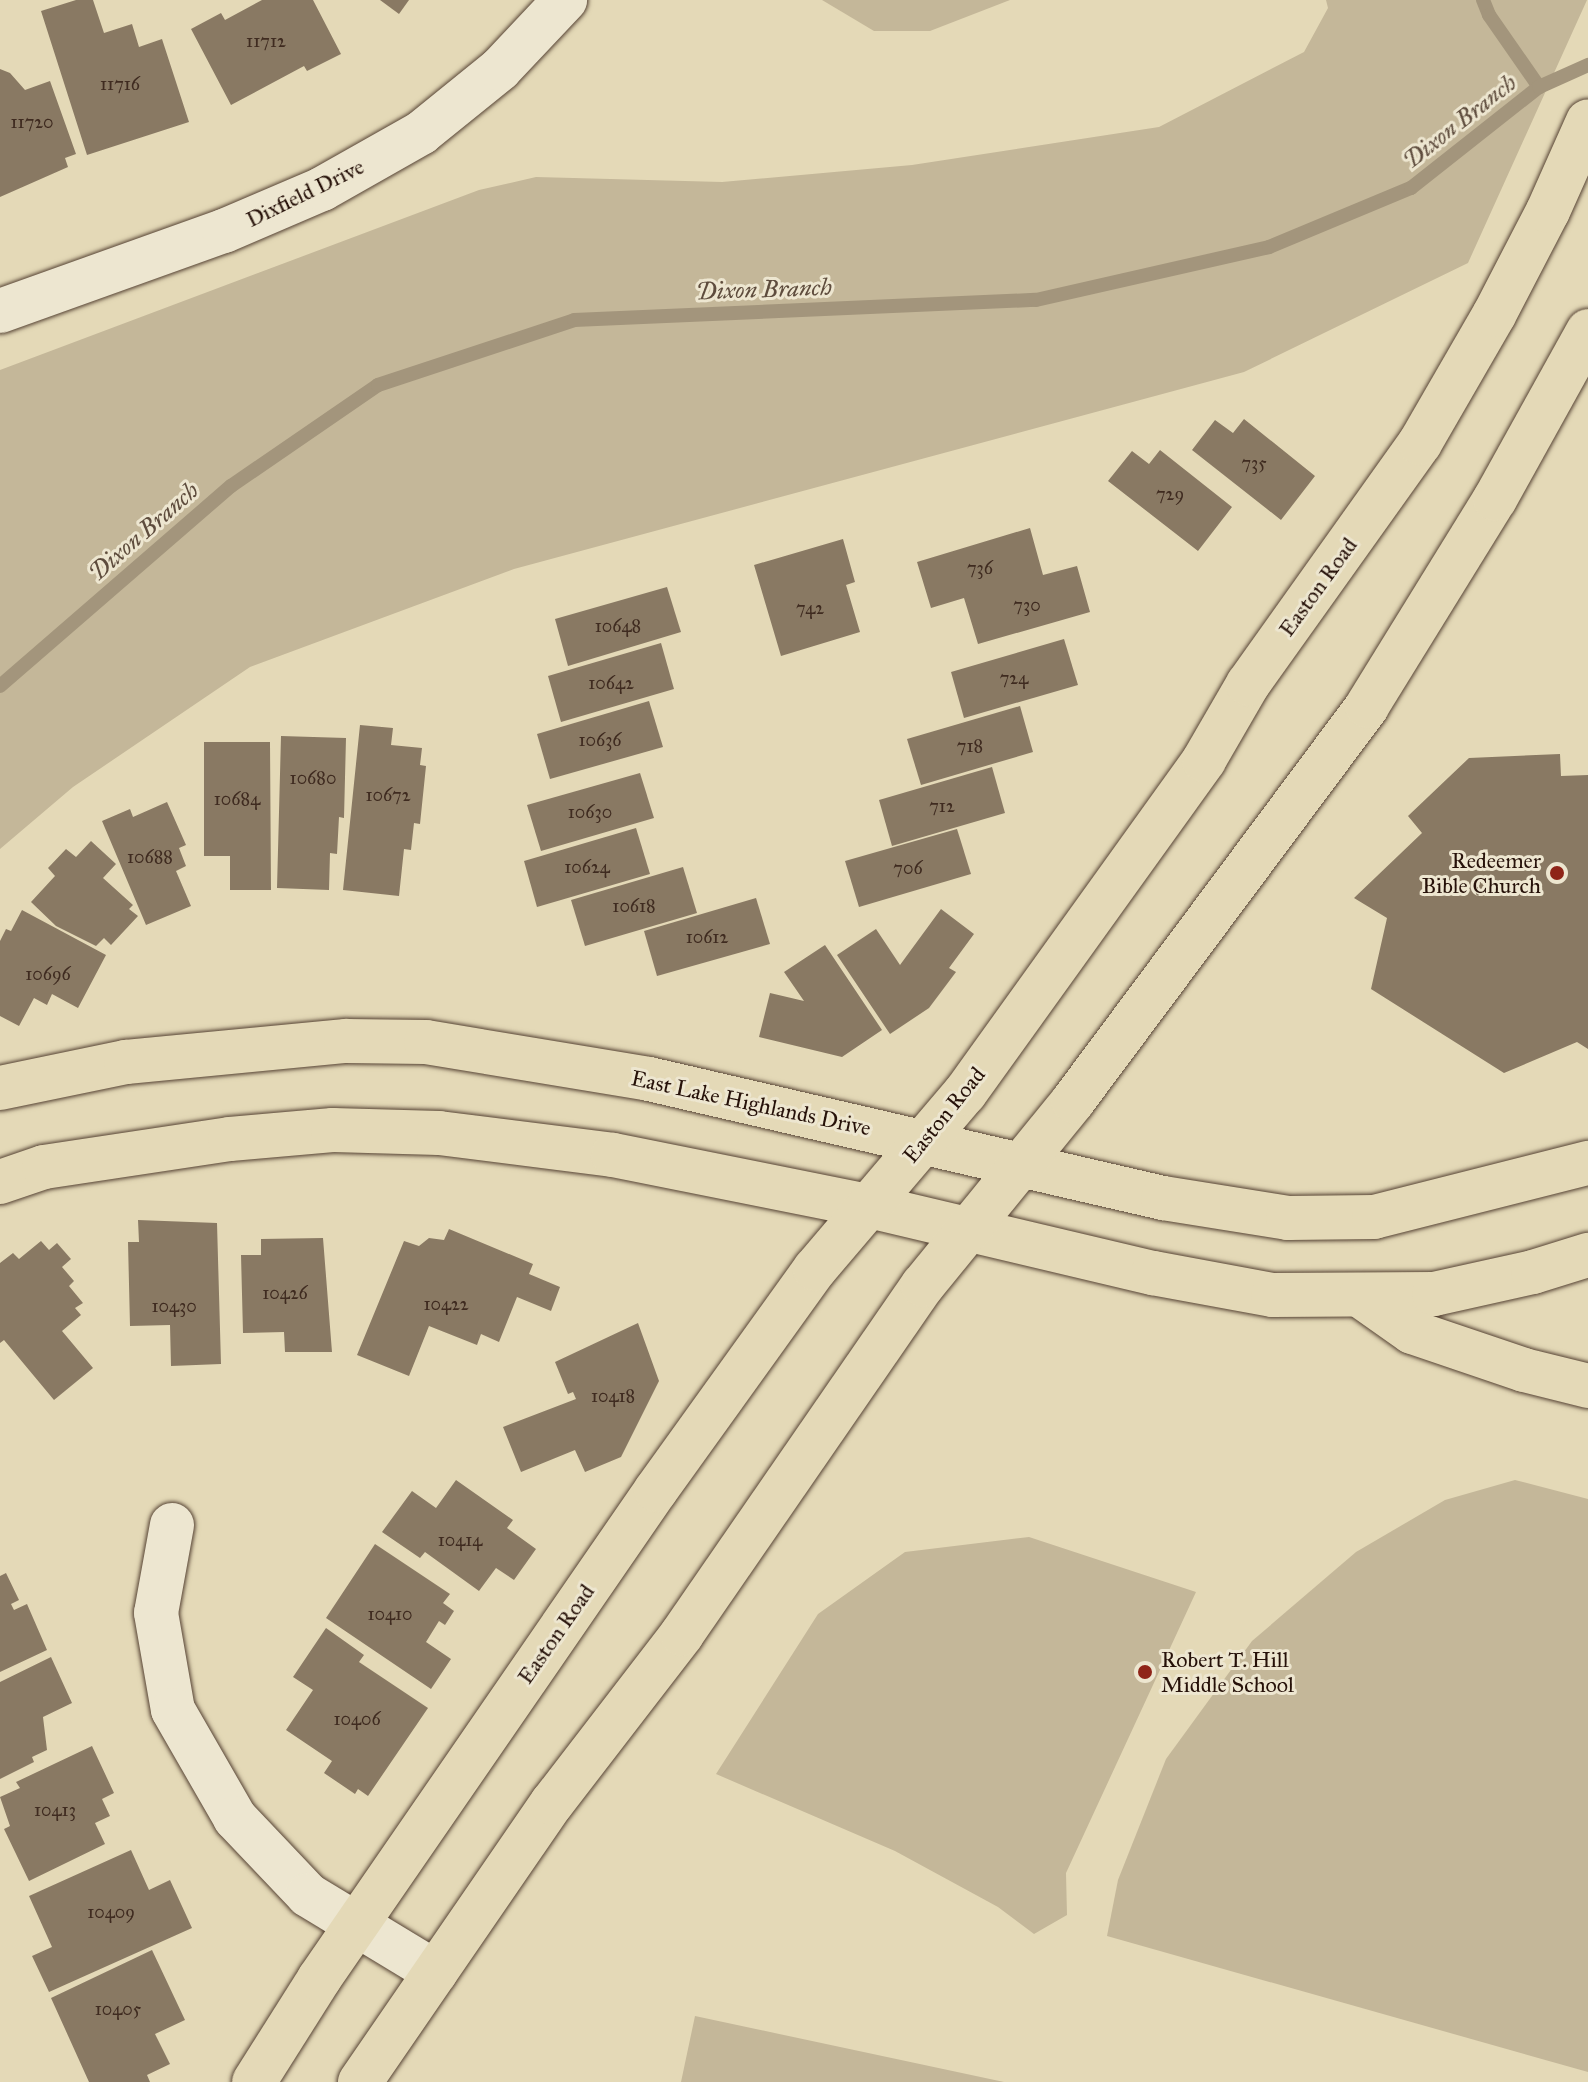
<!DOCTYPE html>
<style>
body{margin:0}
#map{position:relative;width:1588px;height:2082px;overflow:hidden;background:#e4d9b7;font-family:"IM FELL Great Primer",serif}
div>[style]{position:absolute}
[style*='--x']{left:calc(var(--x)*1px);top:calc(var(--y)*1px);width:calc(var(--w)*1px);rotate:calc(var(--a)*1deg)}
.green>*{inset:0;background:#c4b799}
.stream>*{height:14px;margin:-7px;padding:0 7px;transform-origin:7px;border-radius:7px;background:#a3957c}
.building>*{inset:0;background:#897963}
.roads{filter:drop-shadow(0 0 2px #564334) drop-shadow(0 0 2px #564334)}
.minor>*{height:44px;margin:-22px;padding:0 22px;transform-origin:22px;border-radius:22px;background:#ede6d0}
.major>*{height:44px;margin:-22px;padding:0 22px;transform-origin:22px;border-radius:22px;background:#e4d9b7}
.dots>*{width:22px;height:22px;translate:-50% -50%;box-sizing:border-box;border:4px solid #ede6d0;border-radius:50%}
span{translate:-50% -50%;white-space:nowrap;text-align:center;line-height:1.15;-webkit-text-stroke:6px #ede6d0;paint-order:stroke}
.number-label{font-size:18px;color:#3f2b20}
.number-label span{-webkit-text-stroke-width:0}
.street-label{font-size:22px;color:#261109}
.poi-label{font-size:22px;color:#261109}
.right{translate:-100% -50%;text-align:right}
.left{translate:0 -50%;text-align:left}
.water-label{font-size:24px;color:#5e4c3d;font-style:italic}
</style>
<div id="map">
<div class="green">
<i style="clip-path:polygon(822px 0,1010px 0,930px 31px,874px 31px)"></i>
<i style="clip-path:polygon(1326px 0,1587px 0,1468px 263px,1244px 372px,514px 569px,250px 667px,73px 787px,0 849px,0 370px,479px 190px,536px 177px,722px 182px,912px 165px,1159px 127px,1304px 52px,1328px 8px)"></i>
<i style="clip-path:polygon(1515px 1480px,1588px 1499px,1588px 2072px,1107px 1936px,1118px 1880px,1166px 1759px,1252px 1641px,1356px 1552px,1445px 1500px)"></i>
<i style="clip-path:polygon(1029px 1537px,1196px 1592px,1066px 1873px,1067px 1915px,1034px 1934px,998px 1907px,895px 1851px,716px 1774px,818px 1614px,905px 1552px)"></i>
<i style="clip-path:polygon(695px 2016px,1004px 2082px,681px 2082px)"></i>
</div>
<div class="stream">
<i style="--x:1483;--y:0;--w:16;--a:68"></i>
<i style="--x:1489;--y:15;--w:88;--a:55.2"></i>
<i style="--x:0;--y:686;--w:306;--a:-40.9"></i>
<i style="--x:231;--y:486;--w:178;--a:-34.5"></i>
<i style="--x:378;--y:385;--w:206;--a:-18.3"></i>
<i style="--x:574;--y:320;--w:462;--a:-2.5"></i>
<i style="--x:1036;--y:300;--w:239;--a:-12.8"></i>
<i style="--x:1269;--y:247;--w:154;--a:-22.6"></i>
<i style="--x:1411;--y:188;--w:163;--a:-38.3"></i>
<i style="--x:1539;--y:87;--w:54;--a:-24.2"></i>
</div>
<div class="building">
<i style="clip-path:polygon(76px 0,93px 0,104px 33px,132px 24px,139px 47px,162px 39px,189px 122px,87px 155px,41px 11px)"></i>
<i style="clip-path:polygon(262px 0,313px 0,341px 54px,307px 71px,304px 66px,231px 105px,191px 29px,221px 13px,225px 20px)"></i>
<i style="clip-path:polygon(380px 0,409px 0,399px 14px)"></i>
<i style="clip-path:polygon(0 69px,10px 73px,25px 90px,50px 81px,76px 154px,65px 158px,68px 167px,0 197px)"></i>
<i style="clip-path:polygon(1244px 419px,1315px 476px,1281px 520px,1192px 450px,1215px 420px,1233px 433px)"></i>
<i style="clip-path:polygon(1160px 450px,1232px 507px,1198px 551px,1108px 481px,1132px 451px,1149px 464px)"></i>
<i style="clip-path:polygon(1030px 528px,1043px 575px,1077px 566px,1090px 612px,978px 644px,964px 598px,931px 608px,917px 562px)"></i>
<i style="clip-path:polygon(843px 539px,855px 582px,846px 585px,860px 632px,781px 656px,754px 565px)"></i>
<i style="clip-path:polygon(667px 587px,681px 632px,568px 666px,555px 619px)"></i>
<i style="clip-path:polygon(1064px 639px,1078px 685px,964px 718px,951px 672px)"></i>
<i style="clip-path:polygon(661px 643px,674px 689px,561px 722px,548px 676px)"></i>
<i style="clip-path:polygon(649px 701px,663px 747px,550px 779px,537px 734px)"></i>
<i style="clip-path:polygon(1020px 706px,1033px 752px,921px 785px,907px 739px)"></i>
<i style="clip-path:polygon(360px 725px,393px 728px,391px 745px,422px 748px,420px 765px,426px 766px,420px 824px,414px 823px,411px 850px,404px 849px,399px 896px,343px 890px)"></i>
<i style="clip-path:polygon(281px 736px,346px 738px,344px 818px,339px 817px,337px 854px,330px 853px,329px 890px,277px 888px)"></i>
<i style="clip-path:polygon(204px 742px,270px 742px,271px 890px,230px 890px,230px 856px,204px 856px)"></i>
<i style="clip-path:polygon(1560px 754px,1561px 776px,1588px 775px,1588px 1049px,1577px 1042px,1504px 1073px,1371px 989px,1387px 918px,1354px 898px,1422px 833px,1408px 816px,1469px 758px)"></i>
<i style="clip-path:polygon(992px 767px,1005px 813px,892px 846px,879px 800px)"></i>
<i style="clip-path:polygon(640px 773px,654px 818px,541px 851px,527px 805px)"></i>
<i style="clip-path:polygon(167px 802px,186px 845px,179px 848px,186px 866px,176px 871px,191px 906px,146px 925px,102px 821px,130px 809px,133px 817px)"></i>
<i style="clip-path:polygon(636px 828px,650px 874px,537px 907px,524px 861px)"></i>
<i style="clip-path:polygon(957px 829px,971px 874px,859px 907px,845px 861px)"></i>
<i style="clip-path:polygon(91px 841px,116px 864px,103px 878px,133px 905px,129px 909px,138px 916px,111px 945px,104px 938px,96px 946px,56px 926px,31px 902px,55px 876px,48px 868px,66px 849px,76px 857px)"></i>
<i style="clip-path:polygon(683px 867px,697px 913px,585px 946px,571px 900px)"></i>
<i style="clip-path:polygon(756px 898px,770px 944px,657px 976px,644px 931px)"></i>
<i style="clip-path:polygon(941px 909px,974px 934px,949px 968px,956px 972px,929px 1008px,890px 1034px,837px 955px,876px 929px,900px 965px)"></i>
<i style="clip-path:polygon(22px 910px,106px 955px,78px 1008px,52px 994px,47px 1005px,34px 998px,19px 1026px,0 1016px,0 941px,6px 929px,11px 931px)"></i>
<i style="clip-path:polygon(825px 945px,882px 1030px,842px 1057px,759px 1037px,770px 993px,804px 1001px,784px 972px)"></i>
<i style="clip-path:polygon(138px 1220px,217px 1223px,221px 1364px,171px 1366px,170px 1325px,130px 1326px,128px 1242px,139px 1242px)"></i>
<i style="clip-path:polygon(449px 1229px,533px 1264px,529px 1274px,560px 1287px,551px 1311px,517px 1297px,499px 1342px,481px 1334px,477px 1345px,429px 1326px,409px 1376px,357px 1355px,404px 1241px,419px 1246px,429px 1238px,444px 1240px)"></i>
<i style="clip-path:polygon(323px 1238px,332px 1352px,285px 1352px,284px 1332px,243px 1333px,241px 1255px,261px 1255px,261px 1239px)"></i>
<i style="clip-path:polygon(41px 1241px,49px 1250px,57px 1243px,71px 1259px,62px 1267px,74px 1281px,69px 1286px,83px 1303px,75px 1308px,81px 1315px,62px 1331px,93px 1368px,54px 1400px,4px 1340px,0 1343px,0 1263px,13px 1253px,19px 1259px)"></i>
<i style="clip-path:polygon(638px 1323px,659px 1381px,621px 1457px,585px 1472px,575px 1450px,521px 1472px,503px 1427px,576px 1399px,573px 1392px,568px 1394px,555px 1362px)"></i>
<i style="clip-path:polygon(456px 1480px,513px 1520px,507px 1528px,536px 1549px,514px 1580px,496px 1568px,479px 1591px,425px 1552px,420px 1558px,382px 1532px,412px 1491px,436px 1508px)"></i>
<i style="clip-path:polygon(375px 1544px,450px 1594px,443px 1603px,454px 1611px,445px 1625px,439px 1621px,426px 1642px,451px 1659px,431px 1689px,326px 1618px)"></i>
<i style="clip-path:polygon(6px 1573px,19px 1600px,11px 1604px,14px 1610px,27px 1604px,47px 1650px,0 1672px,0 1576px)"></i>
<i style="clip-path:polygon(326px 1628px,364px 1655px,359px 1662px,428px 1708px,368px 1796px,358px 1789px,355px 1794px,324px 1773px,332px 1761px,286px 1730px,313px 1690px,293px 1677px)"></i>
<i style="clip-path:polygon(51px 1657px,72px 1703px,43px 1717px,47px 1750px,32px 1757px,34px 1762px,0 1779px,0 1682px)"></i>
<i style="clip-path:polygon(92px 1746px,114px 1793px,102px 1799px,110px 1816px,95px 1823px,105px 1844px,29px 1881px,4px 1829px,10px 1826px,0 1797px,20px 1788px,16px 1782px)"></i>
<i style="clip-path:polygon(131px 1850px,149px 1890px,170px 1880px,192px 1928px,49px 1992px,32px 1956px,52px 1947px,29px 1896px)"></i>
<i style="clip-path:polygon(152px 1950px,185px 2020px,155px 2034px,170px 2064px,147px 2075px,150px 2082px,89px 2082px,51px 1998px)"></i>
</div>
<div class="roads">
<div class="minor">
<i style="--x:0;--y:311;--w:238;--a:-19.7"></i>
<i style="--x:224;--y:231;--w:107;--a:-23.2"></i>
<i style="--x:322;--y:189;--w:114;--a:-29.5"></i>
<i style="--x:421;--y:133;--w:102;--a:-39"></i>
<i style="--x:500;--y:69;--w:95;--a:-46.7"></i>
<i style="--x:172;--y:1525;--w:89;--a:100.3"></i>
<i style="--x:156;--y:1613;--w:98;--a:80.1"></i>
<i style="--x:173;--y:1710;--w:125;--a:60.1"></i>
<i style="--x:235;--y:1818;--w:106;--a:46.5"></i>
<i style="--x:308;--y:1895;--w:149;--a:31.2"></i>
</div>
<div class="major">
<i style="--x:0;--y:1088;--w:129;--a:-11.7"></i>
<i style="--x:126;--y:1062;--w:221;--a:-5.5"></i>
<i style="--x:346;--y:1041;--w:80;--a:0.7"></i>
<i style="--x:426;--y:1042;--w:226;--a:9.4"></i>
<i style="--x:649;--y:1079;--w:528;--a:13.04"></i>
<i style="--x:1163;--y:1198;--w:127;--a:9.1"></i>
<i style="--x:1288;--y:1218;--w:86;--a:-0.7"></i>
<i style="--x:1374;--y:1217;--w:221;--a:-14.2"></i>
<i style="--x:0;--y:1182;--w:46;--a:-18.8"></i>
<i style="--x:44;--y:1167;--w:188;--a:-8.6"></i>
<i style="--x:230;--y:1139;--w:103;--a:-5"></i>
<i style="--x:333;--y:1130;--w:106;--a:1.6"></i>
<i style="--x:439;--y:1133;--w:175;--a:7.2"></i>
<i style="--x:613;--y:1155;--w:261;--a:11.3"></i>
<i style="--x:869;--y:1206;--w:292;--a:13.3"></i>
<i style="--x:1153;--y:1273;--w:122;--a:10.4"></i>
<i style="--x:1273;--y:1295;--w:161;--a:-0.4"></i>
<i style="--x:1434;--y:1294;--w:101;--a:-12.5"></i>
<i style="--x:1533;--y:1272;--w:58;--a:-17.2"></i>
<i style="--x:1361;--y:1296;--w:62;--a:35.2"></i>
<i style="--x:1412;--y:1332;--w:118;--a:18.7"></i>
<i style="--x:1524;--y:1370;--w:66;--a:14"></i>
<i style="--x:254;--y:2082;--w:122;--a:-57.7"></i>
<i style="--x:319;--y:1979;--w:594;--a:-55.43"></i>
<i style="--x:656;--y:1490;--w:272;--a:-54.3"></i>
<i style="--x:815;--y:1269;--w:231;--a:-49.6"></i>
<i style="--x:965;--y:1093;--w:410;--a:-54.3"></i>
<i style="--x:1204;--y:760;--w:88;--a:-59.9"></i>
<i style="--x:1248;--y:684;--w:296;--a:-54.5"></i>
<i style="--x:1420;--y:443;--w:148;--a:-60"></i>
<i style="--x:1494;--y:315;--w:117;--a:-62.6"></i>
<i style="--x:1548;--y:211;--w:98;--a:-66"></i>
<i style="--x:360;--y:2082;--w:339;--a:-55.5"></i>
<i style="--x:552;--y:1803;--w:213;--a:-52.4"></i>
<i style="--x:682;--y:1634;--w:424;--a:-55.4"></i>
<i style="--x:923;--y:1285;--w:237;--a:-50.8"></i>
<i style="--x:1073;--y:1101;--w:492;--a:-53.3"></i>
<i style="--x:1367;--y:706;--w:243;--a:-58.3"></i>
<i style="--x:1495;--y:499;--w:192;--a:-61"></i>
</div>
</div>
<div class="dots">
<i style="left:1557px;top:873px;background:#8f2418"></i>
<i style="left:1145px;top:1672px;background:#8f2418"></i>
</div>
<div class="number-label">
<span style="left:266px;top:41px">11712</span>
<span style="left:120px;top:84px">11716</span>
<span style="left:32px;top:122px">11720</span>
<span style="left:1254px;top:463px">735</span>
<span style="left:1170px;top:494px">729</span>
<span style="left:980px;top:568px">736</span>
<span style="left:1027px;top:605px">730</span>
<span style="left:810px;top:608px">742</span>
<span style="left:618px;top:626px">10648</span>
<span style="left:1014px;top:678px">724</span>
<span style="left:611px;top:683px">10642</span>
<span style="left:600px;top:740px">10636</span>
<span style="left:970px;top:746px">718</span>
<span style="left:313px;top:778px">10680</span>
<span style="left:388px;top:795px">10672</span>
<span style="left:237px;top:799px">10684</span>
<span style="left:942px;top:806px">712</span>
<span style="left:590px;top:812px">10630</span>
<span style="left:150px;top:857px">10688</span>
<span style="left:587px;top:867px">10624</span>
<span style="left:908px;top:868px">706</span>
<span style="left:634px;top:906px">10618</span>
<span style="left:707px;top:937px">10612</span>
<span style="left:48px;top:974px">10696</span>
<span style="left:285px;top:1293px">10426</span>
<span style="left:446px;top:1304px">10422</span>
<span style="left:174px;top:1306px">10430</span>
<span style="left:613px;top:1396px">10418</span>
<span style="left:460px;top:1540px">10414</span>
<span style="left:390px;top:1614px">10410</span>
<span style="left:357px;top:1719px">10406</span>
<span style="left:55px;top:1810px">10413</span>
<span style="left:111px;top:1912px">10409</span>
<span style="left:118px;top:2009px">10405</span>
</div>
<div class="street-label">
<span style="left:305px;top:193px;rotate:-26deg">Dixfield Drive</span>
<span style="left:1318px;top:587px;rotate:-54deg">Easton Road</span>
<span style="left:751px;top:1103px;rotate:12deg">East Lake Highlands Drive</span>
<span style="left:944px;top:1115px;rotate:-51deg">Easton Road</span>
<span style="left:556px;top:1634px;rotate:-55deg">Easton Road</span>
</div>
<div class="poi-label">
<span class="right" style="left:1541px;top:873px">Redeemer<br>Bible Church</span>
<span class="left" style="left:1161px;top:1672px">Robert T. Hill<br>Middle School</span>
</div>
<div class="water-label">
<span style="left:1460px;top:122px;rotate:-38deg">Dixon Branch</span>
<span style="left:764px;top:290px;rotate:-2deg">Dixon Branch</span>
<span style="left:144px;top:532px;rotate:-41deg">Dixon Branch</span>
</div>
</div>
